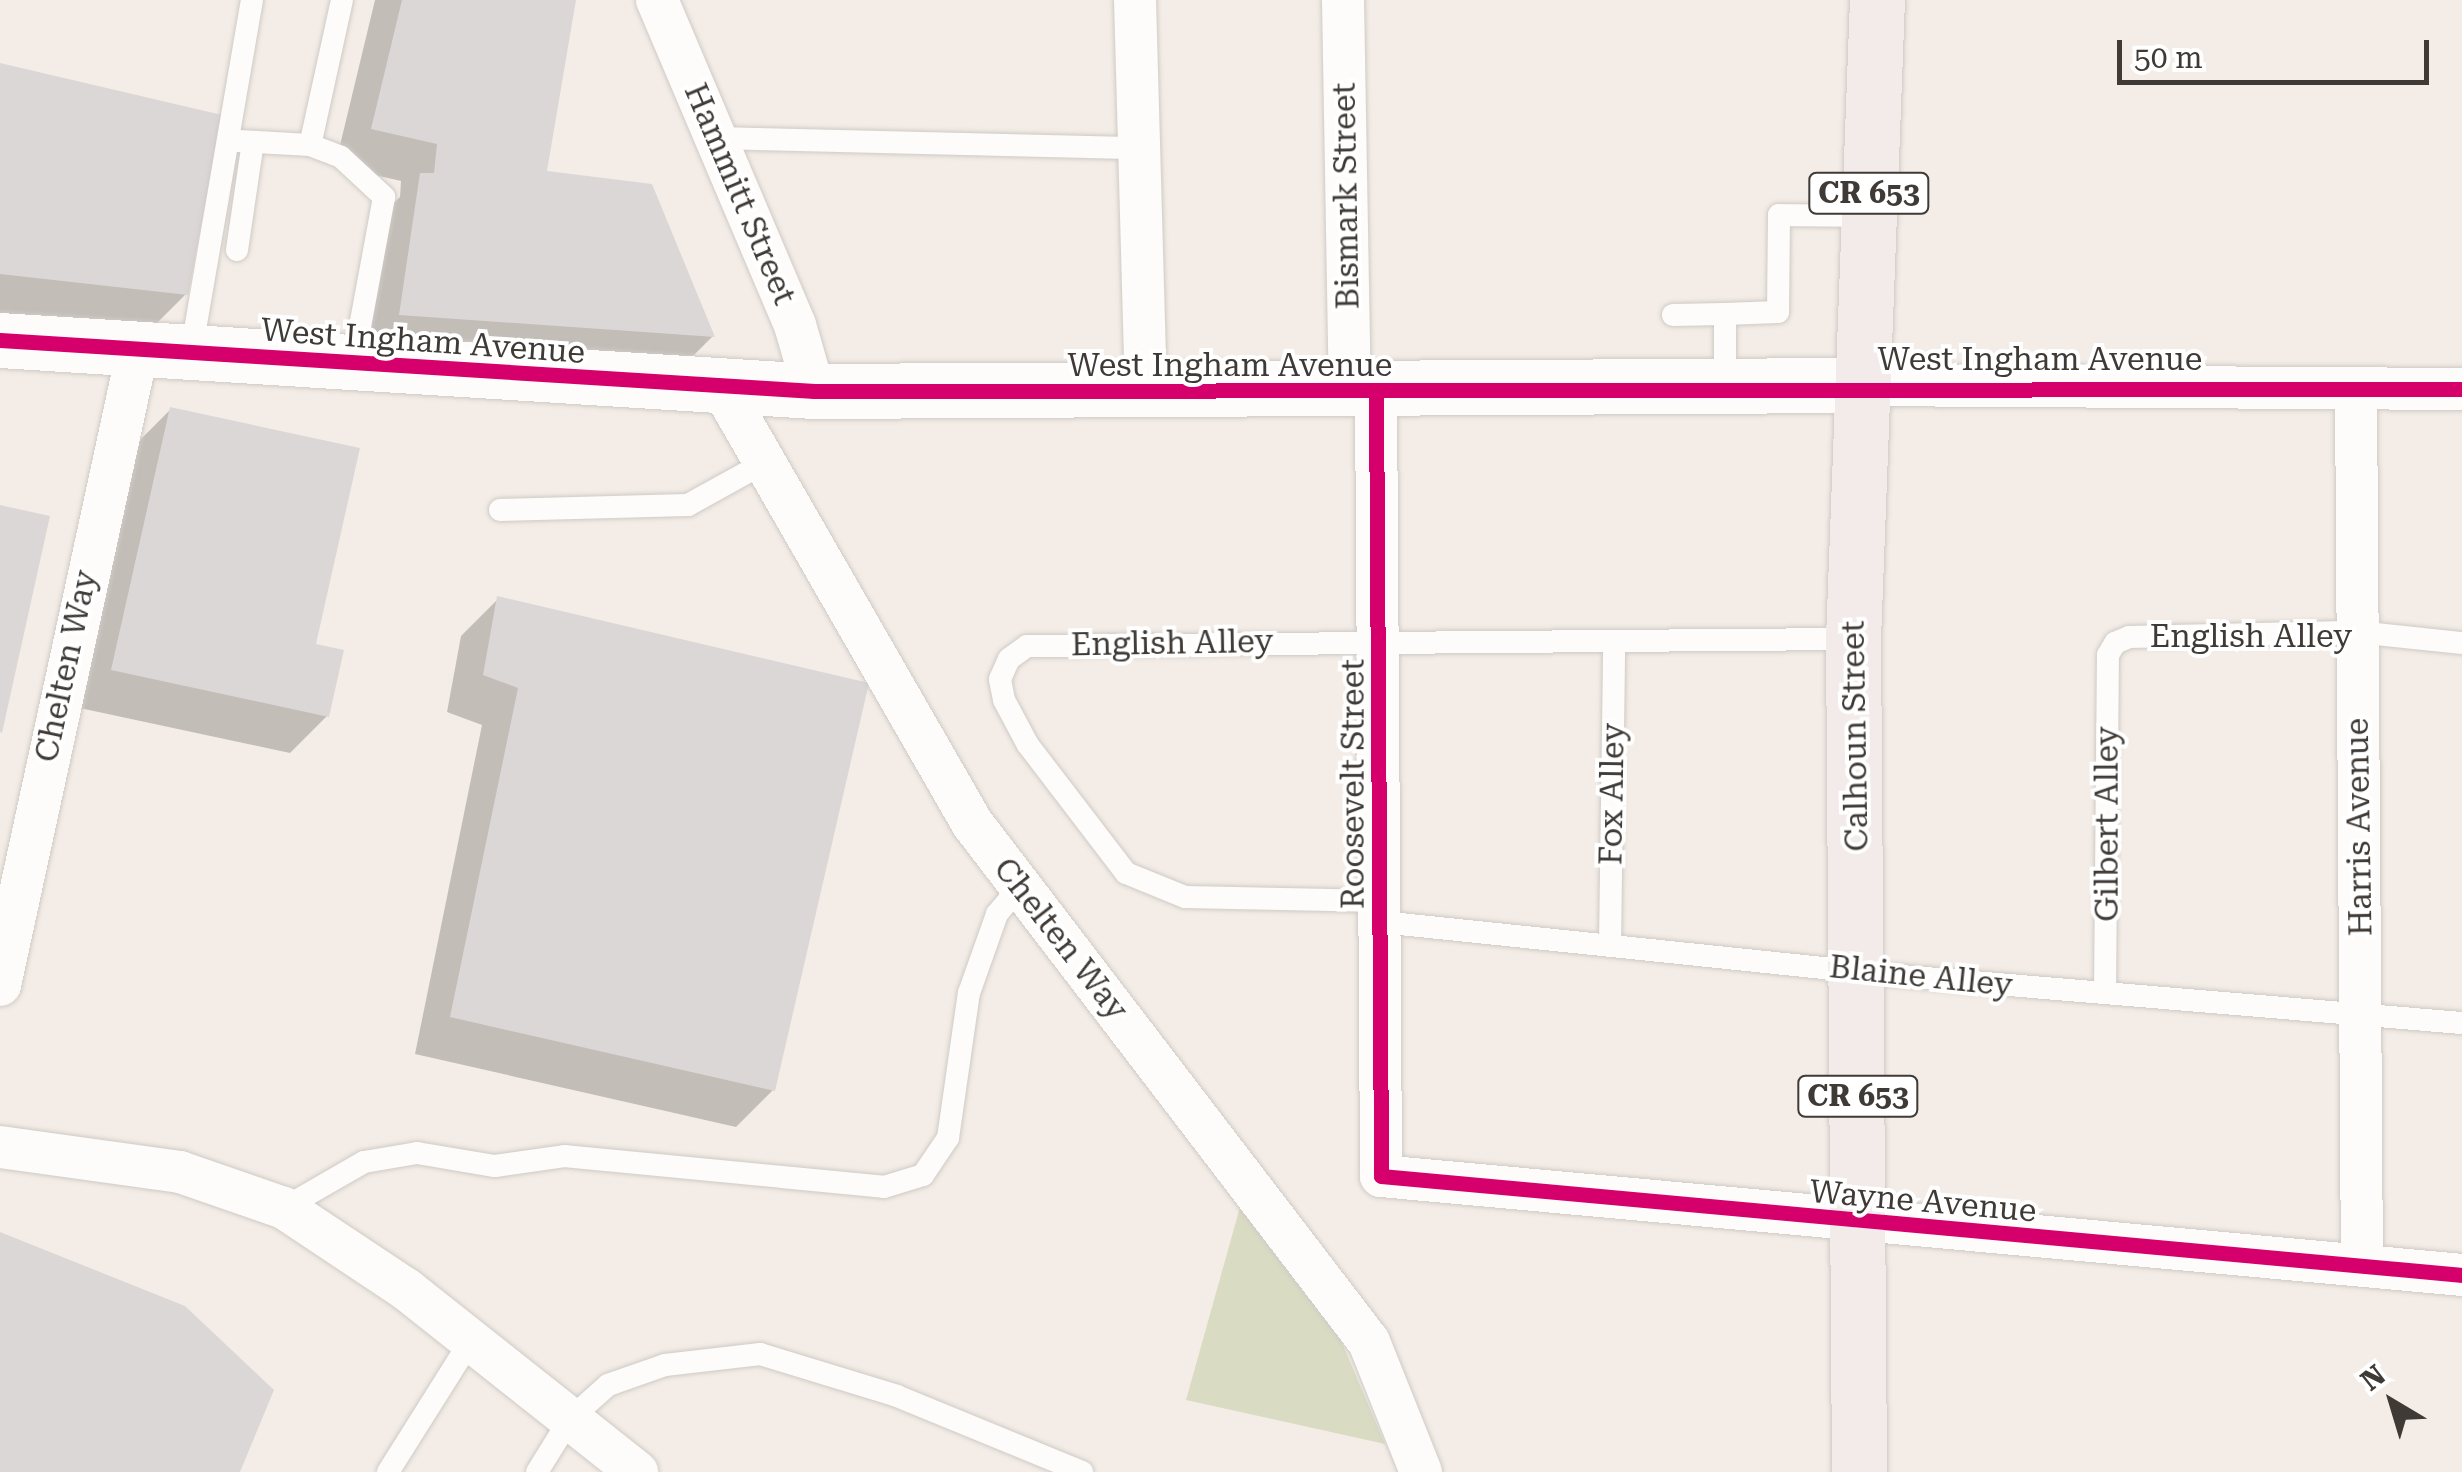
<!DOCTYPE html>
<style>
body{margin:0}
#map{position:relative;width:2462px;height:1472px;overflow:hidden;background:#f4ede7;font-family:"Roboto Serif",serif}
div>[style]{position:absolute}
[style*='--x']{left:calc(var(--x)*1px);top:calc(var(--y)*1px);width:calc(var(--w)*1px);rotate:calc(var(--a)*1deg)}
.green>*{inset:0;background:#dadbc3}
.shadow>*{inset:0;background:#0003}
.building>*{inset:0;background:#dcd7d7}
.roads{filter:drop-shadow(0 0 2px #cfcac5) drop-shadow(0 0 2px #cfcac5)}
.service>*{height:22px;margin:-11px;padding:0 11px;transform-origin:11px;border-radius:11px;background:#fdfcfb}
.minor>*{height:42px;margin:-21px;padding:0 21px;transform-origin:21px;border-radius:21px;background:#fdfcfb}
.tertiary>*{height:55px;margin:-27.5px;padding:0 27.5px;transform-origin:27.5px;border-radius:27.5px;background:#fdfcfb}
.primary>*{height:55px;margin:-27.5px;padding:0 27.5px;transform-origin:27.5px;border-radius:27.5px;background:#f3ebe9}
.cycleway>*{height:15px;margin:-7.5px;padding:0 7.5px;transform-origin:7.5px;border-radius:7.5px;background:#d6006c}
span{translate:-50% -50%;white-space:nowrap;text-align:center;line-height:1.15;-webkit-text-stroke:8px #fff;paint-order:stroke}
.shield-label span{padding:2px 8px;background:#fff;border:2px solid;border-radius:8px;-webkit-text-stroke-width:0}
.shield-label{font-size:30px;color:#3f3a36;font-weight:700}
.street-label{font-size:32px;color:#3f3a36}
.north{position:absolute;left:2342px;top:1352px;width:100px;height:100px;-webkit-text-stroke:8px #fff;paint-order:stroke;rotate:322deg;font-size:28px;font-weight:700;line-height:40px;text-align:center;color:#3f3a36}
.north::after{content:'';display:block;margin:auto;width:35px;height:45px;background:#3f3a36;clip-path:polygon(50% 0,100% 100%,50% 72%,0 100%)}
.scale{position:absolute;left:2117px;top:40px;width:312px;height:45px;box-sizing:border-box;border:5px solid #3f3a36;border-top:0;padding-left:12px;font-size:30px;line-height:35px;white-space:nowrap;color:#3f3a36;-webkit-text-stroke:8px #fff;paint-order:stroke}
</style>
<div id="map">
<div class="green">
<i style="clip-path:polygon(1242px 1200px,1337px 1331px,1385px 1444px,1186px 1400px)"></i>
</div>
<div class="shadow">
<i style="clip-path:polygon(375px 0,573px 0,544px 174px,651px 186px,712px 337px,676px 373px,363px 351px,384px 212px,400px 197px,401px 181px,335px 166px)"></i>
<i style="clip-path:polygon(0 66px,186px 294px,149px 331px,0 315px)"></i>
<i style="clip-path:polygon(170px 410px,313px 646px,327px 716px,290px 753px,75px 707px,133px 447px)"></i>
<i style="clip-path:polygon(498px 599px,773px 1090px,736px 1127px,415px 1054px,482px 725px,447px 712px,461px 636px)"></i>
</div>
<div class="building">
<i style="clip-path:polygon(402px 0,576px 0,547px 171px,652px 184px,715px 337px,399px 315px,420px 173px,434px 173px,437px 144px,371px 129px)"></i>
<i style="clip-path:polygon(0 63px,222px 115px,188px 295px,0 274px)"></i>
<i style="clip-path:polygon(170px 407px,360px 448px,316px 644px,344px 650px,329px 717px,111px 670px)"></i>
<i style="clip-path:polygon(0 505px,50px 516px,2px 733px,0 732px)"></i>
<i style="clip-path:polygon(497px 596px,869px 683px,775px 1091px,450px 1017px,518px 688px,483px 675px)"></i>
<i style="clip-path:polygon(0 1232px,185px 1306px,274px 1390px,240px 1472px,0 1472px)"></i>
</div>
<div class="roads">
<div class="service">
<i style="--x:342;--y:0;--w:148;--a:102.4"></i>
<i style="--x:310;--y:145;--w:33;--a:21"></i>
<i style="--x:341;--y:157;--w:59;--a:42.9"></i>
<i style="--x:384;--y:197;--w:170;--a:100.5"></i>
<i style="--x:716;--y:138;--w:423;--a:1.4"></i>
<i style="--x:239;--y:141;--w:71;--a:3.2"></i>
<i style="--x:237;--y:250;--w:109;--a:-81.6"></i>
<i style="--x:1673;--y:315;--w:52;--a:-1.1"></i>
<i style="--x:191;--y:353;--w:358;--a:-80.2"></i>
<i style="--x:1725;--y:386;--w:72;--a:-90"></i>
<i style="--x:1725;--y:314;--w:53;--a:-2.2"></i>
<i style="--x:1778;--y:312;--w:97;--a:-89.4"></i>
<i style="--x:1779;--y:215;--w:89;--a:0.6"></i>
<i style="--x:500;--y:510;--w:188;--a:-1.5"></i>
<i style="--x:688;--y:505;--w:87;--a:-28.9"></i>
<i style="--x:1380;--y:901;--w:195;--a:-178.8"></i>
<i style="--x:1185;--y:897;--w:64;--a:-157.9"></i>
<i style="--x:1126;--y:873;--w:161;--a:-127.4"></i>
<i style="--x:1028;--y:745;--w:51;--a:-118.1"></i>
<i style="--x:1004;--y:700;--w:21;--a:-101"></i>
<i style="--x:1000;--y:679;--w:22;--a:-66"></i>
<i style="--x:1009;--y:659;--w:22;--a:-36"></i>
<i style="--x:1027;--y:646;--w:826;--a:-0.49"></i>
<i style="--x:1381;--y:922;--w:512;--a:5.94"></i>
<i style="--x:1890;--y:975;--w:574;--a:4.8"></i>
<i style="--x:1610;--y:945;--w:303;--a:-89.2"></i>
<i style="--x:2105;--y:993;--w:338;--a:-89.5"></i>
<i style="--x:2108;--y:655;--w:14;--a:-60"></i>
<i style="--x:2115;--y:643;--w:15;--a:-23"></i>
<i style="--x:2129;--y:637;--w:228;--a:-1.3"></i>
<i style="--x:2357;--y:632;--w:106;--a:6"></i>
<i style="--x:284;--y:1208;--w:92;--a:-29.9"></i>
<i style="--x:364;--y:1162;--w:54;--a:-9.6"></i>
<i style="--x:417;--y:1153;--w:79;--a:9.5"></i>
<i style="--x:495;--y:1166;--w:70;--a:-8.2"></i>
<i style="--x:564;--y:1156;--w:321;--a:5.5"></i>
<i style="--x:884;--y:1187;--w:41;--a:-17.1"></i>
<i style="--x:923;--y:1175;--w:45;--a:-56"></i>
<i style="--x:948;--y:1138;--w:147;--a:-81.8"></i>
<i style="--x:969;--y:993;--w:84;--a:-70.5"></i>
<i style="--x:997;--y:914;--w:34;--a:-50"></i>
<i style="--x:388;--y:1472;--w:156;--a:-57.8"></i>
<i style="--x:537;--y:1472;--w:62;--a:-58.1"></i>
<i style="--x:570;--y:1419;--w:51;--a:-41.8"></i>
<i style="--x:608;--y:1385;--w:60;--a:-19.3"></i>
<i style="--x:665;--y:1365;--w:96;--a:-6.6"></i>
<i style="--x:760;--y:1354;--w:143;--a:17"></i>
<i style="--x:897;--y:1396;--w:200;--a:22.3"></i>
</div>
<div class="minor">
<i style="--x:657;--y:0;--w:353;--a:67"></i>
<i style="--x:795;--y:325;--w:69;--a:73.9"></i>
<i style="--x:1135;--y:0;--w:393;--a:88.4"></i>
<i style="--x:1343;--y:0;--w:392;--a:89"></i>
<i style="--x:1859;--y:385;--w:603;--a:0.38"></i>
<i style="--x:722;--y:388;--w:502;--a:60.11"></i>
<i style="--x:972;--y:823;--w:653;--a:52.59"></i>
<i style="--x:1369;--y:1342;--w:140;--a:68.2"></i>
<i style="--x:2356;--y:390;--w:875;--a:89.61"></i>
<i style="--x:1376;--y:392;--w:784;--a:89.63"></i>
<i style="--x:1381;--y:1176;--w:1086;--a:5.23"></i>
<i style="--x:0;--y:985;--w:651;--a:-77.76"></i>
<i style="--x:0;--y:1147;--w:182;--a:7.9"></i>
<i style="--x:180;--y:1172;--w:110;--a:19.1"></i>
<i style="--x:284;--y:1208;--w:146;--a:33.6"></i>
<i style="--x:406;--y:1289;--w:295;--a:38.4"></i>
</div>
<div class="tertiary">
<i style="--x:0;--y:340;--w:816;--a:3.59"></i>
<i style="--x:814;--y:391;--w:1045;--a:-0.33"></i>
</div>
<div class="primary">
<i style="--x:1859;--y:1472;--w:833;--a:-90.41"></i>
<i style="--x:1853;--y:639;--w:639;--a:-87.85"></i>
</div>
</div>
<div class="cycleway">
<i style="--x:0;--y:340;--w:816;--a:3.59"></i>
<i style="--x:814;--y:391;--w:1648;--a:-0.07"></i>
<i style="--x:1376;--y:392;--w:784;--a:89.63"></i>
<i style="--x:1381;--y:1176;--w:1086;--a:5.23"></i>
</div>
<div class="shield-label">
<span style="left:1869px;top:193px">CR 653</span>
<span style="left:1858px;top:1096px">CR 653</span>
</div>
<div class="street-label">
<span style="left:740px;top:194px;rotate:67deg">Hammitt Street</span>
<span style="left:1346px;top:196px;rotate:-91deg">Bismark Street</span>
<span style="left:423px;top:341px;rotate:4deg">West Ingham Avenue</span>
<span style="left:2040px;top:359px">West Ingham Avenue</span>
<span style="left:1230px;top:365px">West Ingham Avenue</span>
<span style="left:2251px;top:636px">English Alley</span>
<span style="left:1172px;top:643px;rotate:-1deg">English Alley</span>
<span style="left:66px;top:666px;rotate:-78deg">Chelten Way</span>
<span style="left:1855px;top:736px;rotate:-91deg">Calhoun Street</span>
<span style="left:1353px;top:784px;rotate:-90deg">Roosevelt Street</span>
<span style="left:1612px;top:794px;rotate:-89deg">Fox Alley</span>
<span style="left:2107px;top:824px;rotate:-90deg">Gilbert Alley</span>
<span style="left:2359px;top:827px;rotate:-91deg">Harris Avenue</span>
<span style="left:1061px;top:939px;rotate:52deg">Chelten Way</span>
<span style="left:1921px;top:976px;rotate:6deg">Blaine Alley</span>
<span style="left:1923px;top:1201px;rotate:5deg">Wayne Avenue</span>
</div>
<div class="north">N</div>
<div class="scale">50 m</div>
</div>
